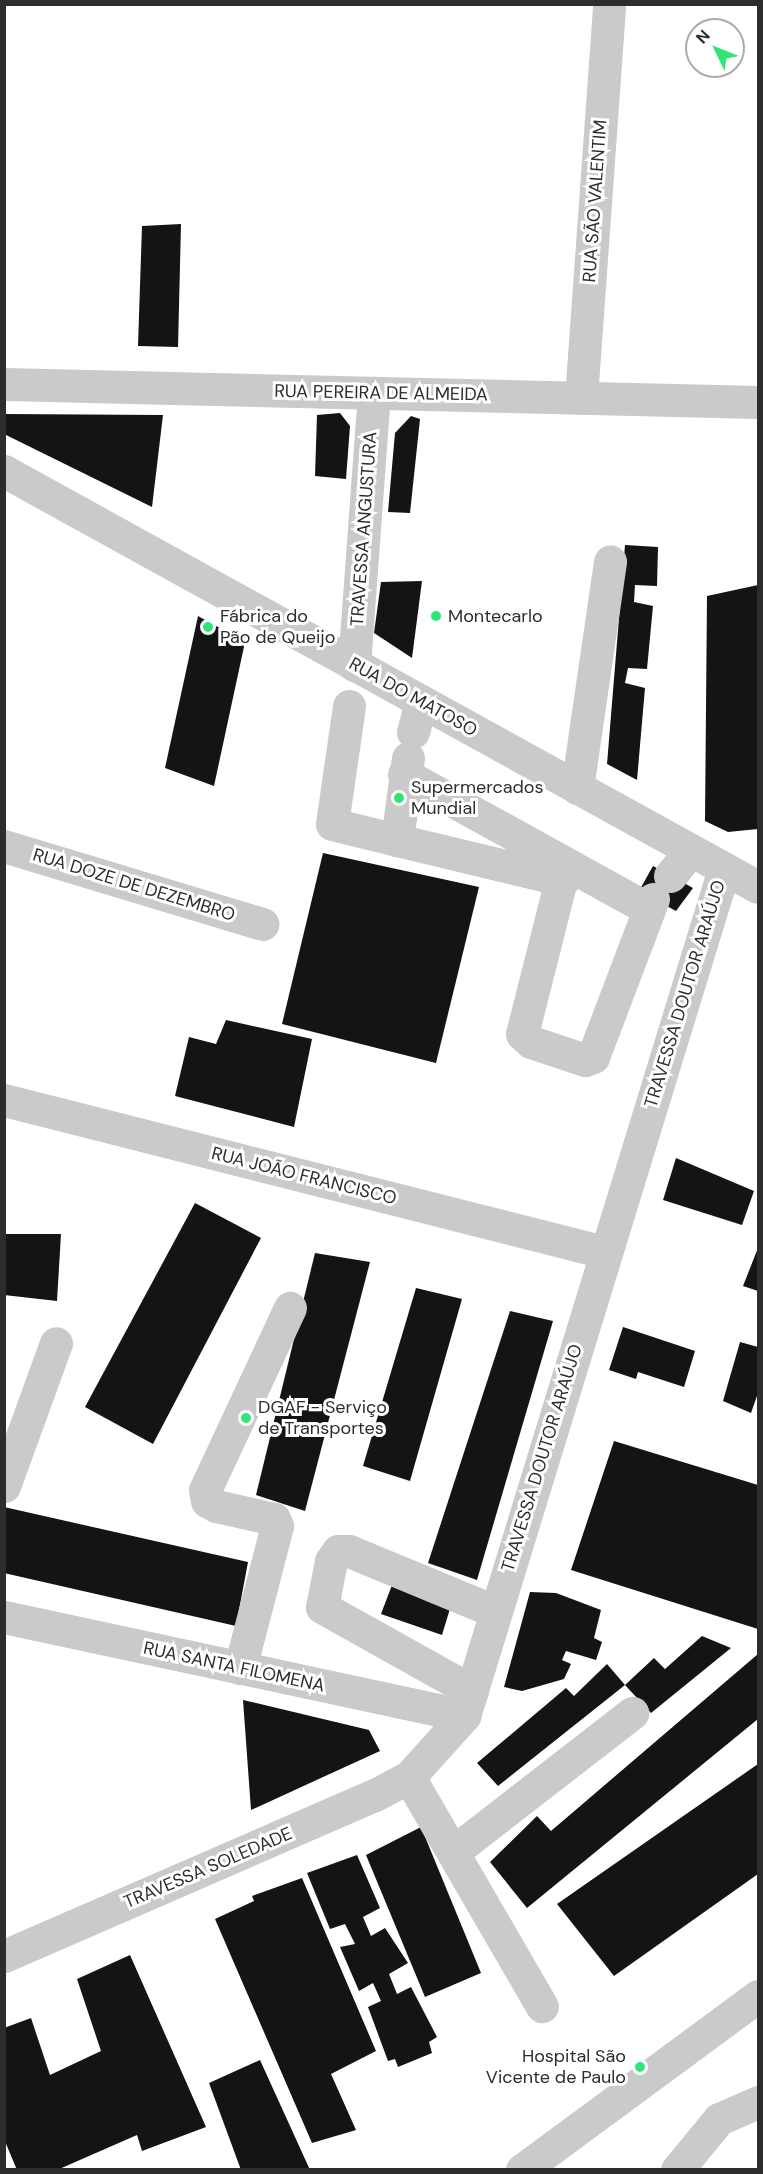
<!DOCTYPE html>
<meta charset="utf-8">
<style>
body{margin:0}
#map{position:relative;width:763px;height:2174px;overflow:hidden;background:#fff;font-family:"DM Sans",sans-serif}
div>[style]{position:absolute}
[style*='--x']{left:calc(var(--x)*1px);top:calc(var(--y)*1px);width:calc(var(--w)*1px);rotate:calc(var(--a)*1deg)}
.building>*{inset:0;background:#141414}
.minor>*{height:33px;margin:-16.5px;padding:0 16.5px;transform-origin:16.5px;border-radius:16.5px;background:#cacaca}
.dots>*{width:16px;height:16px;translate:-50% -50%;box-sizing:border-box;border:3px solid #fff;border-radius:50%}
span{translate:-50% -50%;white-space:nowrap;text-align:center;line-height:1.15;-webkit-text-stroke:6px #fff;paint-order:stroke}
.street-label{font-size:18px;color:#2d2d2d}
.poi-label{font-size:18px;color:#2d2d2d}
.left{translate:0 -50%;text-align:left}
.right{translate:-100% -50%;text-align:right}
.frame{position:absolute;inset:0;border:6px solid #2d2d2d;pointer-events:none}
.north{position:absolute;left:685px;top:18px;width:60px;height:60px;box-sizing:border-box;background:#fff;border:2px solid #ababab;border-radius:50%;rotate:313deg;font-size:16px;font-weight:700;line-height:24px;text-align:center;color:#2d2d2d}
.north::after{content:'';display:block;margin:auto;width:21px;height:27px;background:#2ee674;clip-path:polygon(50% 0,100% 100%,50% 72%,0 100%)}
</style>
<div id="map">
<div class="building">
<i style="clip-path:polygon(181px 224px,178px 347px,138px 346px,142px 226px)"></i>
<i style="clip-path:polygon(340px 413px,350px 426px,346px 479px,315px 476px,317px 415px)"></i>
<i style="clip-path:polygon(4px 414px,163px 415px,152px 507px,4px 434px)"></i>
<i style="clip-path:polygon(411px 416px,420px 419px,410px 513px,388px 512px,395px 433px)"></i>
<i style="clip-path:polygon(625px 545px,658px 547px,657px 586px,635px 585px,634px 602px,653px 606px,647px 669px,628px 668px,625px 683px,645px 688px,637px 780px,607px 764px)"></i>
<i style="clip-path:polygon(422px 581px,412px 658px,374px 633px,381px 582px)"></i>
<i style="clip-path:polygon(758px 585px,758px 829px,728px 832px,705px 821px,707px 596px)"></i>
<i style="clip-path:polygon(198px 616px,245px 642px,214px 786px,165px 768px)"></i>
<i style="clip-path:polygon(323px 853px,479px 887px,436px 1063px,282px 1024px)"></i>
<i style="clip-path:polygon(653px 866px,693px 888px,676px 911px,639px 891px)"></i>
<i style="clip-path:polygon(226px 1020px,312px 1039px,294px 1127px,175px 1096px,189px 1037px,216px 1044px)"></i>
<i style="clip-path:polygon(676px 1158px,754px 1191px,742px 1225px,663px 1200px)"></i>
<i style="clip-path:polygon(195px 1203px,261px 1238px,153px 1444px,85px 1407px)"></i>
<i style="clip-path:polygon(4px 1234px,61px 1234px,57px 1301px,4px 1295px)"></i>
<i style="clip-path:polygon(758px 1248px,758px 1291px,743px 1286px)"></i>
<i style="clip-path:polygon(315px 1253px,370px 1262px,305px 1511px,256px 1495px)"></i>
<i style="clip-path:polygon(416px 1288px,462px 1299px,410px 1481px,363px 1466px)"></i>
<i style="clip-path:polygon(510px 1311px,553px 1321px,477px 1580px,428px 1563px)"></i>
<i style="clip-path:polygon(623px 1327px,695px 1351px,684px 1387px,638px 1372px,636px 1379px,609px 1370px)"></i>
<i style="clip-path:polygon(740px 1342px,758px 1347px,758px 1393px,751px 1413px,723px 1401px)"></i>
<i style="clip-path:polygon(614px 1441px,758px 1485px,758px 1629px,571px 1570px)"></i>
<i style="clip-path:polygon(4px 1507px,248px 1562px,236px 1626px,4px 1573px)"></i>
<i style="clip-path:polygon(392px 1585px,452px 1602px,442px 1635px,381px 1614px)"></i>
<i style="clip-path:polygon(530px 1592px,556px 1593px,601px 1610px,594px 1638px,602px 1642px,596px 1660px,566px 1651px,562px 1660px,571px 1664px,564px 1679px,522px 1691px,504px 1687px)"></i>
<i style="clip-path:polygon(702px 1636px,731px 1648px,651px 1713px,625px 1685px,654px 1658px,665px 1669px)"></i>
<i style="clip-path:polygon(758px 1654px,758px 1719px,527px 1908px,490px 1862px,537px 1816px,551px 1831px)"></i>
<i style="clip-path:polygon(607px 1664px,625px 1685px,498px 1786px,477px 1763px,566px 1688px,574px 1696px)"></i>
<i style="clip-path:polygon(243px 1700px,369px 1730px,380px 1751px,251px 1810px)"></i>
<i style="clip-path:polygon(758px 1764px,758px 1874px,614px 1976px,557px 1904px)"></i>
<i style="clip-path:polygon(421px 1827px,481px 1973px,425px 1997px,366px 1855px)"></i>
<i style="clip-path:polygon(357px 1855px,380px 1908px,363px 1917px,371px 1936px,385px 1928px,408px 1963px,389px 1974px,397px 1994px,411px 1987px,437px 2037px,429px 2042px,432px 2053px,398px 2067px,395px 2059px,388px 2061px,368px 2007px,381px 2001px,373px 1983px,359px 1991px,340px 1947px,355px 1944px,345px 1924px,330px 1929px,307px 1873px)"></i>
<i style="clip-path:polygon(302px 1878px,376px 2051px,331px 2074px,356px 2130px,312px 2143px,215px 1919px,254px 1901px,252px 1896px)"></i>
<i style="clip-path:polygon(130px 1955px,206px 2127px,142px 2151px,137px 2135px,57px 2170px,17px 2170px,4px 2139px,4px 2028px,31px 2018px,50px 2075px,101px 2051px,77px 1979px)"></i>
<i style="clip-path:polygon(260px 2060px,310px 2170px,241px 2170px,209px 2083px)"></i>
</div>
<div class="minor">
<i style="--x:4;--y:384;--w:754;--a:1.37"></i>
<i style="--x:581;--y:398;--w:395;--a:-85.9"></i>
<i style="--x:4;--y:471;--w:861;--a:28.89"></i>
<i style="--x:354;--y:665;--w:273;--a:-85.8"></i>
<i style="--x:349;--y:706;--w:119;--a:98.2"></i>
<i style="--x:332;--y:824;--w:67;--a:13.8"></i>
<i style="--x:413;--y:732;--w:31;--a:-75"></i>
<i style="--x:408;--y:758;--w:83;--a:97.6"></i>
<i style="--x:397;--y:840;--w:171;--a:13.5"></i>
<i style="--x:404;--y:774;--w:277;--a:28.9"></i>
<i style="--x:577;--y:788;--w:229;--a:-81.7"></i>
<i style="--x:4;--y:846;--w:270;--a:16.8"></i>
<i style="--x:565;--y:864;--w:175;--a:104.2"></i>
<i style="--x:522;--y:1034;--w:12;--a:42"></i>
<i style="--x:531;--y:1042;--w:57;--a:18.4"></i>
<i style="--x:585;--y:1060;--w:9;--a:-21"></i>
<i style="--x:593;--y:1057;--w:169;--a:-69.2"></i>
<i style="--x:670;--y:876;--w:32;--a:-51"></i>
<i style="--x:4;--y:1100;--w:619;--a:14.22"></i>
<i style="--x:4;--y:1486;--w:152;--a:-70"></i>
<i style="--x:4;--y:1617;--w:471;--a:12.1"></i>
<i style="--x:240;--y:1668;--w:147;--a:-75.4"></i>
<i style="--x:277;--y:1526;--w:8;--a:-113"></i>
<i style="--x:274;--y:1519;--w:59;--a:-167.4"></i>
<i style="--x:216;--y:1506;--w:10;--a:-151"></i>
<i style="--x:207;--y:1501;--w:11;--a:-100"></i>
<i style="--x:205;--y:1490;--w:201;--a:-65"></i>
<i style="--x:472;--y:1691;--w:172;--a:-150.8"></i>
<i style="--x:322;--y:1607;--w:47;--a:-78.9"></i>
<i style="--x:331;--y:1561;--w:12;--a:-55"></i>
<i style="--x:338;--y:1551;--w:11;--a:0"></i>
<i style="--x:349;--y:1551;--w:159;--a:22.5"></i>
<i style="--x:409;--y:1777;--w:265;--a:59.9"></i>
<i style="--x:453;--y:1852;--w:227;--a:-37.8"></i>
<i style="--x:4;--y:1956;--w:404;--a:-23.5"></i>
<i style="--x:375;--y:1795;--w:38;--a:-28"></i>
<i style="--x:409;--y:1777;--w:82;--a:-48"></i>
<i style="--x:464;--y:1716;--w:886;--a:-72.94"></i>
<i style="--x:522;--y:2170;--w:293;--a:-36.4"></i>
<i style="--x:677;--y:2170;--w:66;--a:-50.5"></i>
<i style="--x:719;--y:2119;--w:43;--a:-23.6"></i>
</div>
<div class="dots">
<i style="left:436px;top:616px;background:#2ee674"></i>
<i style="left:208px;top:627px;background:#2ee674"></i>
<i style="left:399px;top:798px;background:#2ee674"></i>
<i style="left:246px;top:1418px;background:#2ee674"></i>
<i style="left:640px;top:2067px;background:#2ee674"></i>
</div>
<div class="street-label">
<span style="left:595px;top:201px;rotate:-86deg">RUA SÃO VALENTIM</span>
<span style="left:381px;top:393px;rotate:1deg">RUA PEREIRA DE ALMEIDA</span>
<span style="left:364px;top:529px;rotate:-86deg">TRAVESSA ANGUSTURA</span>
<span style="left:413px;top:697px;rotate:29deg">RUA DO MATOSO</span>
<span style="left:134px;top:885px;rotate:17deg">RUA DOZE DE DEZEMBRO</span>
<span style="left:685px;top:994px;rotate:-73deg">TRAVESSA DOUTOR ARAÚJO</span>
<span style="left:304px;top:1176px;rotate:14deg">RUA JOÃO FRANCISCO</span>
<span style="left:542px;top:1458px;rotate:-73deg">TRAVESSA DOUTOR ARAÚJO</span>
<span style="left:234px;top:1667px;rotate:12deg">RUA SANTA FILOMENA</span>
<span style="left:208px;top:1868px;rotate:-23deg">TRAVESSA SOLEDADE</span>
</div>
<div class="poi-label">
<span class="left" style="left:448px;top:616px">Montecarlo</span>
<span class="left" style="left:220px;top:627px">Fábrica do<br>Pão de Queijo</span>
<span class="left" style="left:411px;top:798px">Supermercados<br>Mundial</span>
<span class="left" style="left:258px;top:1418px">DGAF - Serviço<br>de Transportes</span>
<span class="right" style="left:626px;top:2067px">Hospital São<br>Vicente de Paulo</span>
</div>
<div class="frame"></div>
<div class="north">N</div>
</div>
